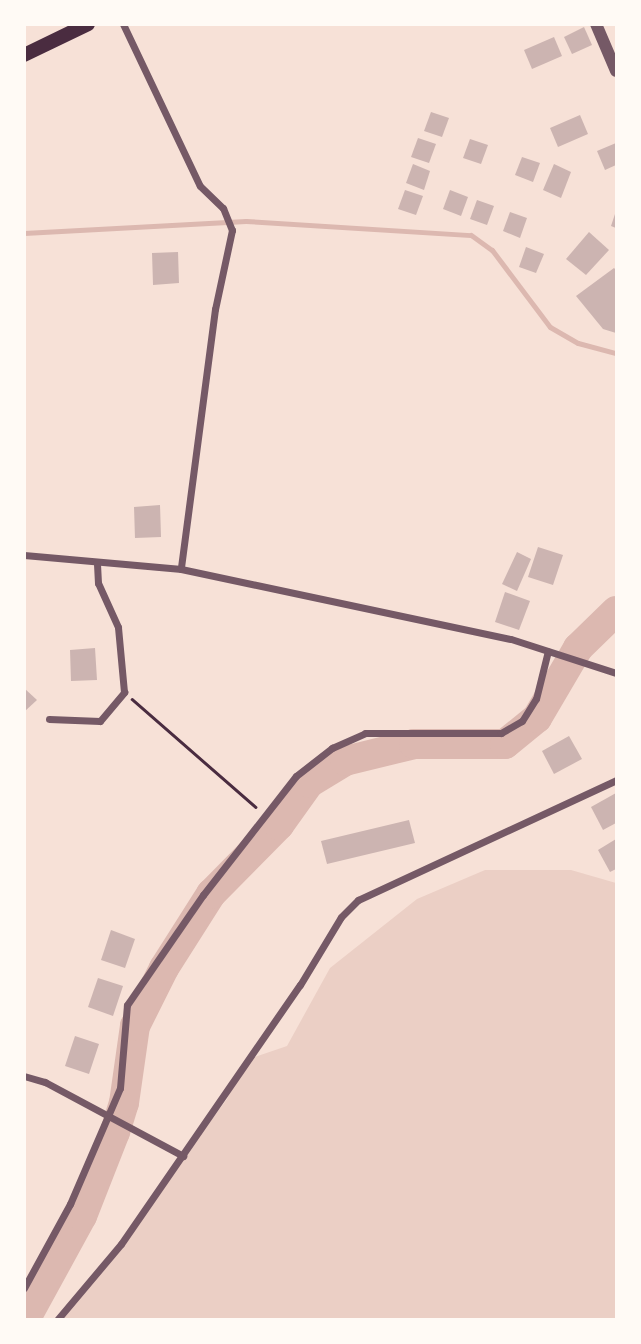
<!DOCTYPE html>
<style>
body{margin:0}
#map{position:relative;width:641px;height:1344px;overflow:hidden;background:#f7e1d7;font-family:"Varela Round",sans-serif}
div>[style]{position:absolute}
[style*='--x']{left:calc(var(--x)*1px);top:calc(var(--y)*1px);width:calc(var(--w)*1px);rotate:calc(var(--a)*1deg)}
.green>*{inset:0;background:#ebcfc5}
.stream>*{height:5px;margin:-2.5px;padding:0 2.5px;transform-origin:2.5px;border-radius:2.5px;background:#dcb8b0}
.river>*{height:30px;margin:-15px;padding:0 15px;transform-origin:15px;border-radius:15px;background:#dcb8b0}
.building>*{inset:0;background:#ccb4b1}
.path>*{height:2.5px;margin:-1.25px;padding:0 1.25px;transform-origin:1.25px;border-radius:1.25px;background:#4a2c40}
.minor>*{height:7px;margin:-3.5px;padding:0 3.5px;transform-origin:3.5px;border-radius:3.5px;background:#755966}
.tertiary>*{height:12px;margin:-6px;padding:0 6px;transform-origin:6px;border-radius:6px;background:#755966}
.secondary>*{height:14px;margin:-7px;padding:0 7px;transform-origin:7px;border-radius:7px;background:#4a2c40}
span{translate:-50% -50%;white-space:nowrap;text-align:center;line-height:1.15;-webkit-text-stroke:5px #fffaf5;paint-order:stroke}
.frame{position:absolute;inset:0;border:26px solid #fffaf5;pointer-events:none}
</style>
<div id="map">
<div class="green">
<i style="clip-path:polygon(485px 870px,571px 870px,616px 883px,616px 1319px,57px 1320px,109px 1259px,227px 1099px,246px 1060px,287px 1046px,330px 968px,417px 899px)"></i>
</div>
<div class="stream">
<i style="--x:24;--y:233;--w:222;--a:-3.1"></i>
<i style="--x:246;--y:221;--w:225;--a:3.6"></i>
<i style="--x:471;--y:235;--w:26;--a:36"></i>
<i style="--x:492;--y:250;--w:96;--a:53"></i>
<i style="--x:550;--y:327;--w:32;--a:30"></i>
<i style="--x:578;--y:343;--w:39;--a:15"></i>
</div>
<div class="river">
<i style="--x:25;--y:1320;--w:119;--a:-61.3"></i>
<i style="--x:82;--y:1216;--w:90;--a:-68.6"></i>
<i style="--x:115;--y:1132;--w:30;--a:-73"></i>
<i style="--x:124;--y:1103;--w:78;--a:-81.9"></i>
<i style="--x:135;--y:1026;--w:65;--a:-63.4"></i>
<i style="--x:164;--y:968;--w:88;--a:-57.6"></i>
<i style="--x:211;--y:894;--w:97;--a:-45.4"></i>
<i style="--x:279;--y:825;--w:52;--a:-54.5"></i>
<i style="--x:309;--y:783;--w:42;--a:-31.4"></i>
<i style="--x:345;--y:761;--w:71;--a:-13.8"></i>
<i style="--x:414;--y:744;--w:91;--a:0"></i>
<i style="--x:505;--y:744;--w:41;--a:-39.1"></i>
<i style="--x:537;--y:718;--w:81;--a:-59.6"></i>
<i style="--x:578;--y:648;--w:53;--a:-44.2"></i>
</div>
<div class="building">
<i style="clip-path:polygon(584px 27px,592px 45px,572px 54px,564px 37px)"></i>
<i style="clip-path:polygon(554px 37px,562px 56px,532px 69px,524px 50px)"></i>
<i style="clip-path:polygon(431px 112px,449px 118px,442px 137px,424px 131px)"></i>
<i style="clip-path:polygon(580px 115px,588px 134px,558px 147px,550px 128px)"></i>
<i style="clip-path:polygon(418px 138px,436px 144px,429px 163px,411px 157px)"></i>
<i style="clip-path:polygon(470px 139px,488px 145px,481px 164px,463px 158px)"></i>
<i style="clip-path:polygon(616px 143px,616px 165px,605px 170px,597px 151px)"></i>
<i style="clip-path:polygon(522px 157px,540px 163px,533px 182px,515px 175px)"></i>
<i style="clip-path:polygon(413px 164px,430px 171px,424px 190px,406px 183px)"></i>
<i style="clip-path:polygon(554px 164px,571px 172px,561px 198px,543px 190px)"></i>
<i style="clip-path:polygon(405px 190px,423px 196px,416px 215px,398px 209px)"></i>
<i style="clip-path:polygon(450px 190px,468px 197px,461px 216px,443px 209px)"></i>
<i style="clip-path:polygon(477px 200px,494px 206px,487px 225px,470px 219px)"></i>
<i style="clip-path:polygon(616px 211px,616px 228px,611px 226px)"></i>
<i style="clip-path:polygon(510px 212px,527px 218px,520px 238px,503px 231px)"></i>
<i style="clip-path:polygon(589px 232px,609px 250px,586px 275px,566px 259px)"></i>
<i style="clip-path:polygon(526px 247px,544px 254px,536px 273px,519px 267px)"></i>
<i style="clip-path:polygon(178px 252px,179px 283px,153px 285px,152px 253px)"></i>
<i style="clip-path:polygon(614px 268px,616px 270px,616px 333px,603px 329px,576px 296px)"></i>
<i style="clip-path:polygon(160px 505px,161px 537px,135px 538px,134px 507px)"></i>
<i style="clip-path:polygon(538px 547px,563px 555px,553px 585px,528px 577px)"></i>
<i style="clip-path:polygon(517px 552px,531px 559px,517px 591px,502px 584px)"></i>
<i style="clip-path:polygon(505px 592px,530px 601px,519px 630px,495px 622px)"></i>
<i style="clip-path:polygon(95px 648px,97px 680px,71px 681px,70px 650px)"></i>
<i style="clip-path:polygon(24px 688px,37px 700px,24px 712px)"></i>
<i style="clip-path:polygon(569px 736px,582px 759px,554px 774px,542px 751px)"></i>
<i style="clip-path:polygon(616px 793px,616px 823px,603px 830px,591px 807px)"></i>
<i style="clip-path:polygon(409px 820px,415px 843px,327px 864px,321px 841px)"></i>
<i style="clip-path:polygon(616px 839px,616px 869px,610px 872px,598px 850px)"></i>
<i style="clip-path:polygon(111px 930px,135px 939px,125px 968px,101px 960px)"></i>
<i style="clip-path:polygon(98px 978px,123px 986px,113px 1016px,88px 1007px)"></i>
<i style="clip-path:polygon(75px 1036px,99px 1044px,89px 1074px,65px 1066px)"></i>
</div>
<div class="path">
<i style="--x:132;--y:699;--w:164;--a:41.1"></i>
</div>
<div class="minor">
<i style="--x:123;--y:24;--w:179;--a:64.6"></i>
<i style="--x:200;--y:186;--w:32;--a:44"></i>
<i style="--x:223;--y:208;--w:24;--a:68"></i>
<i style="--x:232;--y:230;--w:81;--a:102.1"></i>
<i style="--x:215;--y:309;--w:262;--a:97.5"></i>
<i style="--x:24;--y:555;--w:158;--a:5.1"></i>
<i style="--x:181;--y:569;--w:337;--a:12"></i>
<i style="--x:511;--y:639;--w:110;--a:17.9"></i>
<i style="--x:49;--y:719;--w:51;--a:2.2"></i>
<i style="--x:100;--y:721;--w:38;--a:-50"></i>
<i style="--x:124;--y:692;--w:65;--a:-95.3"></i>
<i style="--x:118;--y:627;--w:48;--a:-114.4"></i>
<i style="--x:98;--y:583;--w:21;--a:-93"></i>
<i style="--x:24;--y:1076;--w:22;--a:16"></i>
<i style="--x:45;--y:1082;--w:157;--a:28.2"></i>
<i style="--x:24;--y:1288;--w:96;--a:-61.3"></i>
<i style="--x:70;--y:1204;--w:126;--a:-66.7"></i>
<i style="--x:120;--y:1088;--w:83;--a:-85.2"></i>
<i style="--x:127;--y:1005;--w:134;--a:-55.4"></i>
<i style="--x:203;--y:895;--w:151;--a:-52"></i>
<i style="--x:296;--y:776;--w:46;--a:-37.9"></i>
<i style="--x:332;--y:748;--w:36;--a:-24"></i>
<i style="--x:365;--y:733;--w:136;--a:0"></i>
<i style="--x:501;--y:733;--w:24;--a:-30"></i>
<i style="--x:522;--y:721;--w:26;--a:-58"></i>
<i style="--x:536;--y:699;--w:49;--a:-76"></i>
<i style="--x:57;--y:1320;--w:99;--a:-49.9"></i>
<i style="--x:121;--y:1244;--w:315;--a:-55.4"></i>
<i style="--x:300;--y:985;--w:79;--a:-58.9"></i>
<i style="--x:341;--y:917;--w:24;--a:-45"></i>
<i style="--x:358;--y:900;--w:285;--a:-24.9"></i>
</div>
<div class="tertiary">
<i style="--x:596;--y:24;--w:51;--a:66.9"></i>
</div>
<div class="secondary">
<i style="--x:24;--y:55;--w:71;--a:-25.8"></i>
</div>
<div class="frame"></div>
</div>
